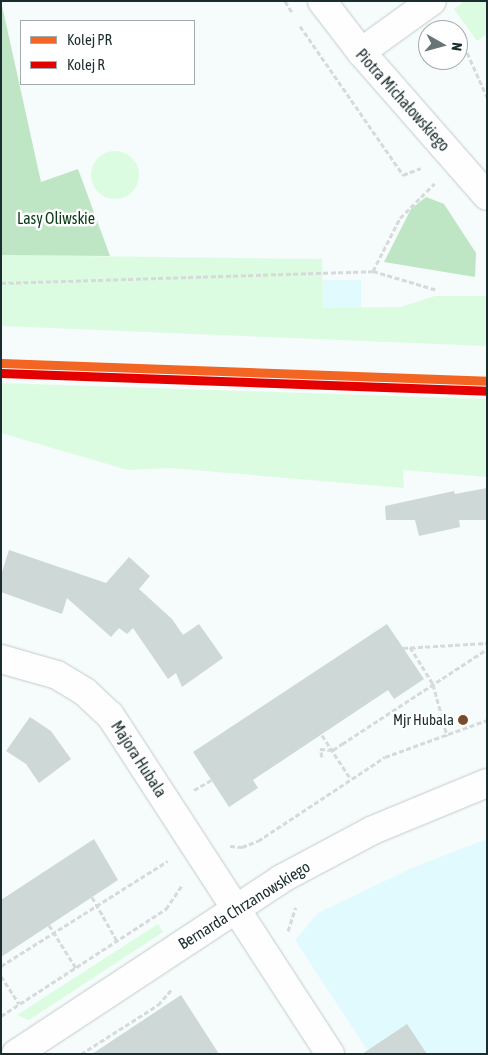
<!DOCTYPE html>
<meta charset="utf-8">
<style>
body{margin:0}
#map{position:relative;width:488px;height:1055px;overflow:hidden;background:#f6fbfb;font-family:"Asap Condensed",sans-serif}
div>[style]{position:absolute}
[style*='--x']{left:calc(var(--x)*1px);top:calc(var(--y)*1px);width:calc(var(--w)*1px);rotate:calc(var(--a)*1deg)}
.built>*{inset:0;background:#e1fafd}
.green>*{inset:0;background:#dcfce1}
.round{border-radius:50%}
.forest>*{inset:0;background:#bee6c4}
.building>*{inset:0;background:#ced8d6}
.path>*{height:3px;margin-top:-1.5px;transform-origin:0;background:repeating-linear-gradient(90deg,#d7dada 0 5px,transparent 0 7.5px)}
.roads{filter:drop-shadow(0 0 1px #c1cbcb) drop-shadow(0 0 1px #c1cbcb)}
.street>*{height:28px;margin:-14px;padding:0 14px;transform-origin:14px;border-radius:14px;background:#fefefe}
.secondary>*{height:28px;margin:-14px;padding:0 14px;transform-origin:14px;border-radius:14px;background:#fefefe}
.rail-1>*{height:9px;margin:-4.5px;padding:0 4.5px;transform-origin:4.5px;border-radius:4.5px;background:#f26522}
.rail-2>*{height:9px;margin:-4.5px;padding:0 4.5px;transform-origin:4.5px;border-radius:4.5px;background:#e50000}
.dots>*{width:14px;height:14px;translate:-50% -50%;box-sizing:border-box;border:2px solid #fff;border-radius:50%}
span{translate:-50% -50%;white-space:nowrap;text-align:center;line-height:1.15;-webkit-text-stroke:5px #fff;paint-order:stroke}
.bus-label{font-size:15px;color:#1c2d2f}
.right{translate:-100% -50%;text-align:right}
.street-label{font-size:16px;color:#1c2d2f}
.park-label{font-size:16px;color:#0a3b14}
.frame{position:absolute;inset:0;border:2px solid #1c2d2f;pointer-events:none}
.legend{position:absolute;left:20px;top:20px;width:175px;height:65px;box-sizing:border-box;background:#fff;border:1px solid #a4abac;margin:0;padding:6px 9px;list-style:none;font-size:15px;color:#1c2d2f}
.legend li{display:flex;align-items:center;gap:10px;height:25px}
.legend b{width:25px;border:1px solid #a4abac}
.north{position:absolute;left:418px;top:20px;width:50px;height:50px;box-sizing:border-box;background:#fff;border:1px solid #a4abac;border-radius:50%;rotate:97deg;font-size:14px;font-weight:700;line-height:20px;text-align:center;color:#1c2d2f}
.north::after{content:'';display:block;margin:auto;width:18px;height:22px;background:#687576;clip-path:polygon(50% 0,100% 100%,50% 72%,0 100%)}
</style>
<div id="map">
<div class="built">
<i style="clip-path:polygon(323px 280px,361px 280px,361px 308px,323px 308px)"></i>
<i style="clip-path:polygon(487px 839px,487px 1054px,370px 1054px,295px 940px,318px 913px,412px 868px)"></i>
</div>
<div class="green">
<i style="clip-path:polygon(465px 1px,487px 1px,487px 34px,477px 41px,454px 9px)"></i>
<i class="round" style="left:91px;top:151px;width:48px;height:48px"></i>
<i style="clip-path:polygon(1px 255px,322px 259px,323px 308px,401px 307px,435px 296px,487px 296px,487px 346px,1px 326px)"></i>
<i style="clip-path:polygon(1px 383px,487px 399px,487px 477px,403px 470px,404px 488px,170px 468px,128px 470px,1px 433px)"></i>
<i style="clip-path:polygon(158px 924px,163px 932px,29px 1020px,17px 1015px)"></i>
</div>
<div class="forest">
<i style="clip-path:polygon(1px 1px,41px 182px,78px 169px,110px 256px,1px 255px)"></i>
<i style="clip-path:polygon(426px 197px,444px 204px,476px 253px,475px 277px,384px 262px,411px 209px)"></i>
</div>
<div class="building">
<i style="clip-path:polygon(487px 488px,487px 520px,459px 520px,460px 527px,419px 536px,415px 520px,386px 520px,385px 506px,454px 491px,455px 494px)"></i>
<i style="clip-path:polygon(9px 550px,106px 583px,129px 557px,150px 576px,139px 589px,172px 619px,183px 635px,199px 624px,223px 658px,182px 687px,176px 673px,168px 679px,133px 628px,127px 634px,119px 628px,111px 637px,67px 598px,62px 614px,1px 592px,1px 575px)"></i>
<i style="clip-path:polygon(387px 624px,424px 679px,394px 699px,388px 690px,253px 780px,258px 788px,229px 807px,193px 752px)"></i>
<i style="clip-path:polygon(30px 717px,51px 731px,71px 759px,39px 783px,26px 764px,6px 751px)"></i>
<i style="clip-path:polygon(94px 839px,118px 880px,1px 957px,1px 900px)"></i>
<i style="clip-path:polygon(181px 995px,219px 1054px,92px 1054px)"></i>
<i style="clip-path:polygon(407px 1024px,427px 1054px,362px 1054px)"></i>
</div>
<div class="path">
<i style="--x:285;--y:1;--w:15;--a:58"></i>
<i style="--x:300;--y:26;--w:181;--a:55.3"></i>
<i style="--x:403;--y:175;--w:19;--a:-21"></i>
<i style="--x:458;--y:32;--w:71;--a:66"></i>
<i style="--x:373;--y:271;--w:59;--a:-63"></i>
<i style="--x:400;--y:218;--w:49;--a:-45"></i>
<i style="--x:1;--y:283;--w:372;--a:-1.8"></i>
<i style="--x:373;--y:271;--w:67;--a:16.5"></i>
<i style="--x:410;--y:647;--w:44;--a:58.1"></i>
<i style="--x:433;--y:684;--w:54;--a:74.9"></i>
<i style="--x:403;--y:648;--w:84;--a:-3.4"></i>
<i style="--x:322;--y:735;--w:51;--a:56.9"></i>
<i style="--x:322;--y:757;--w:8;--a:-104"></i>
<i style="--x:320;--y:749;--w:13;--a:4"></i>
<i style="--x:333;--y:750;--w:11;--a:-34"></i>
<i style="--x:342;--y:744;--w:173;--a:-33.2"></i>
<i style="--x:194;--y:790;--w:20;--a:-30"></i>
<i style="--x:230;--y:846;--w:12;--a:5"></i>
<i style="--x:242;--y:847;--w:17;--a:-21"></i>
<i style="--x:258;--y:841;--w:152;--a:-33.5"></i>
<i style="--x:385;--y:757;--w:109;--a:-19.9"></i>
<i style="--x:92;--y:897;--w:51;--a:60.4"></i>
<i style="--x:49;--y:925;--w:51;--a:57.9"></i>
<i style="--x:288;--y:931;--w:25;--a:-72"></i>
<i style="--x:1;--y:966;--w:197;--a:-32.2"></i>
<i style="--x:1;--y:976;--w:33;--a:57"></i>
<i style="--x:1;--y:1016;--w:197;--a:-33"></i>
<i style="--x:166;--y:909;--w:30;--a:-56"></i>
<i style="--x:81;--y:1054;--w:91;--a:-32.5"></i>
<i style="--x:158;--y:1005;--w:20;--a:-49"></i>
</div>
<div class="roads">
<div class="street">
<i style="--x:322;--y:1;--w:64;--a:52.6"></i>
<i style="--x:361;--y:52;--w:191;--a:48.8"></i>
<i style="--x:361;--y:52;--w:87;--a:-35.7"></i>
<i style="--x:1;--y:659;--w:58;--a:15.9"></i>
<i style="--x:57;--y:675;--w:33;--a:31"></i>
<i style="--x:85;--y:692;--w:34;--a:43"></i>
<i style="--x:110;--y:715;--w:404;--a:57"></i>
</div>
<div class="secondary">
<i style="--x:16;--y:1054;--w:318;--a:-33.4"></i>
<i style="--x:281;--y:879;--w:104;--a:-28"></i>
<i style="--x:373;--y:830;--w:123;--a:-22.4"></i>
</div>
</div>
<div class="rail-1">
<i style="--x:1;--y:363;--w:486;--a:2.1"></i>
</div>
<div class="rail-2">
<i style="--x:1;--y:373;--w:486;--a:2.1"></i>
</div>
<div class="dots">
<i style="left:463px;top:720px;background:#7a4b2a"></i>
</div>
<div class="bus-label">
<span class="right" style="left:454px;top:720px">Mjr Hubala</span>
</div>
<div class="street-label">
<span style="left:403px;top:100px;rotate:48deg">Piotra Michałowskiego</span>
<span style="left:139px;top:759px;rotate:57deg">Majora Hubala</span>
<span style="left:244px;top:905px;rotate:-32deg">Bernarda Chrzanowskiego</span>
</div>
<div class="park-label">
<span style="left:56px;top:218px">Lasy Oliwskie</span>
</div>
<div class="frame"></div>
<ul class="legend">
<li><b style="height:6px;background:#f26522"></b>Kolej PR</li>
<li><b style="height:6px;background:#e50000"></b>Kolej R</li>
</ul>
<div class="north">N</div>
</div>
